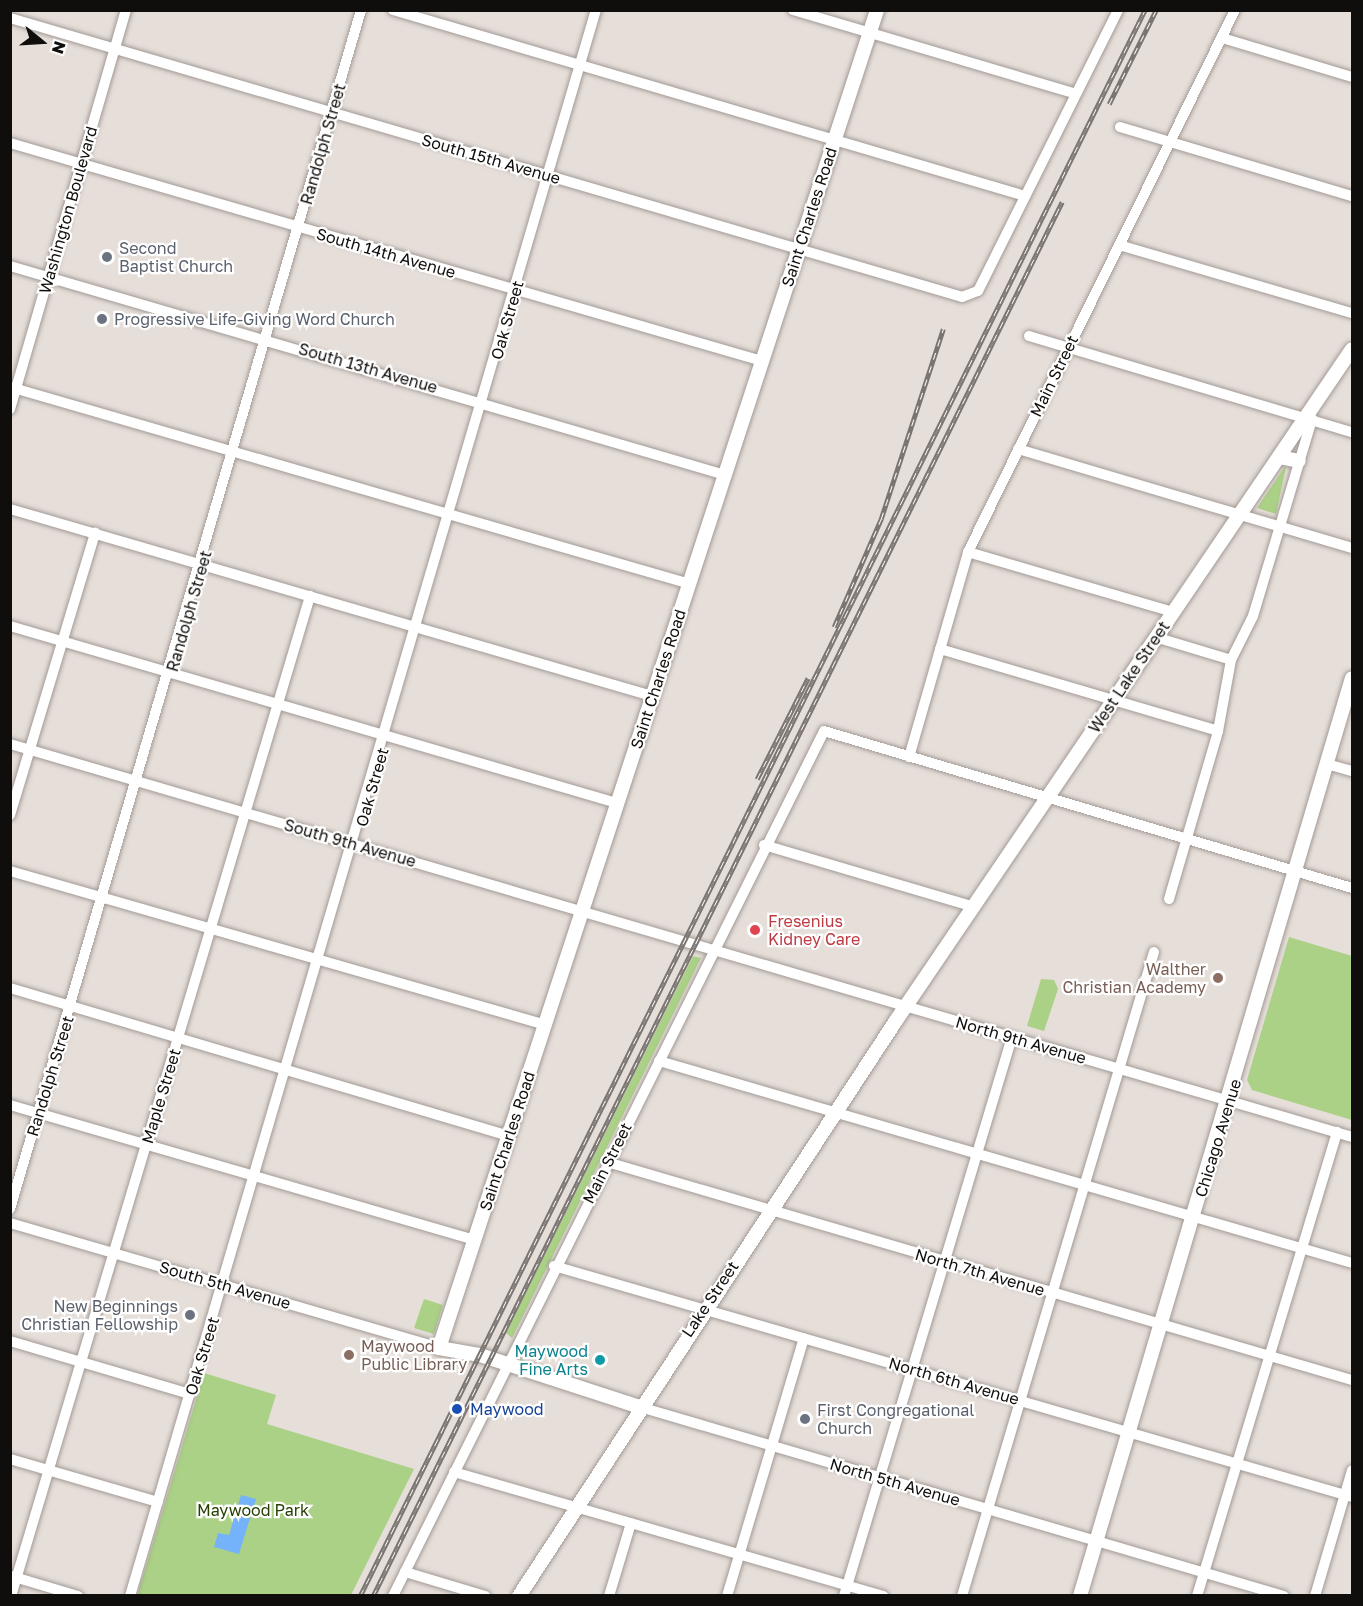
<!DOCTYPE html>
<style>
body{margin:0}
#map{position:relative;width:1363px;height:1606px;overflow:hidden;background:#e6ded9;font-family:"Golos Text",sans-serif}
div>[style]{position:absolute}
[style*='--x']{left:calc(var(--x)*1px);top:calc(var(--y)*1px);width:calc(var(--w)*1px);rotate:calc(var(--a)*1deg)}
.green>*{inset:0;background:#abd186}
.water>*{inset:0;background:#74b3f9}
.roads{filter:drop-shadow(0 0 2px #a29a95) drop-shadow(0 0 2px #a29a95)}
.minor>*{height:10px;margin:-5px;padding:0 5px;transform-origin:5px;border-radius:5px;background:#fff}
.major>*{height:14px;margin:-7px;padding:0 7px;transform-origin:7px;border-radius:7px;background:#fff}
.rail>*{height:4.5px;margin-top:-2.25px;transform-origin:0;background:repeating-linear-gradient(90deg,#fff 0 7px,#7a7571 0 14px);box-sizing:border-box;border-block:2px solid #7a7571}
.dots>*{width:16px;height:16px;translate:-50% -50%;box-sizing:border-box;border:3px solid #fff;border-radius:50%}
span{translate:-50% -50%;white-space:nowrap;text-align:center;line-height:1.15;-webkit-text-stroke:4.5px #fff;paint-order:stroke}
.street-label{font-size:16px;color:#100e0c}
.worship-label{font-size:16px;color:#5b616d}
.left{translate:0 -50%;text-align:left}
.right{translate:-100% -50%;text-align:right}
.health-label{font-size:16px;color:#be3a42}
.education-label{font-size:16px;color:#785e54}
.culture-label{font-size:16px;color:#0d838f}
.transit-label{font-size:16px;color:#164399}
.park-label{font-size:16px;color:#274000}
.frame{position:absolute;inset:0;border:12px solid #100e0c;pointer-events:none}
.north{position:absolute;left:12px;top:12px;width:60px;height:60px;-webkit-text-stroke:4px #fff;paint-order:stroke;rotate:108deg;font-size:16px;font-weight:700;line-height:24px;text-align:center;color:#100e0c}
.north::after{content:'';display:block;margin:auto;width:21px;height:27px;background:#100e0c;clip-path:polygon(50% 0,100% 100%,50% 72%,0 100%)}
</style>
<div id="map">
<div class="green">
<i style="clip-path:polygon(1286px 467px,1276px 514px,1257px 508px,1284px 468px)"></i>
<i style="clip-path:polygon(1289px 937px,1352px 956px,1352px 1120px,1252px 1090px,1247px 1080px)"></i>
<i style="clip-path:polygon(693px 956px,701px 958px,512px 1338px,506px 1333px)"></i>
<i style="clip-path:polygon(1041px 979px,1054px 980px,1058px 989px,1044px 1031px,1027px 1026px)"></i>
<i style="clip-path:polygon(424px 1299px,443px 1305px,434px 1334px,414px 1328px)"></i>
<i style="clip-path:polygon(204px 1373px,276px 1395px,267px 1424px,414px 1469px,351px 1595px,137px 1596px)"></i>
</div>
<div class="water">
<i style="clip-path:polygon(241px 1495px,256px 1499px,239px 1554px,214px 1547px,218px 1533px,229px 1535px)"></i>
</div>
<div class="roads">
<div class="minor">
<i style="--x:393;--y:10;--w:659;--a:16.4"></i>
<i style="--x:793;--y:10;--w:295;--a:16.5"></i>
<i style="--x:10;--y:18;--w:992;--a:16.33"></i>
<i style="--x:962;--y:297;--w:17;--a:-21"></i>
<i style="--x:978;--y:291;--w:314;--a:-63.5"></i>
<i style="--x:1222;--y:38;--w:136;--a:16.7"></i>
<i style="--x:1120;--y:127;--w:242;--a:16.6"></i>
<i style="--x:10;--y:143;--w:783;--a:16.17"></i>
<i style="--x:1119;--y:245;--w:243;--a:16.3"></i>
<i style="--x:10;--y:266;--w:745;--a:16.29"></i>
<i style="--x:1029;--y:336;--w:337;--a:16.6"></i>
<i style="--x:10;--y:387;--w:708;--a:16.16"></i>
<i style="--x:10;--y:409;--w:416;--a:-73.8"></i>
<i style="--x:1018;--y:449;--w:348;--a:16.5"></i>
<i style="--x:10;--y:509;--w:669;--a:16.24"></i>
<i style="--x:968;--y:552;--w:214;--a:16.3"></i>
<i style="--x:10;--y:626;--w:632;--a:16.26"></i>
<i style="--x:1155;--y:637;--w:79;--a:16.8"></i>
<i style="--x:940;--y:649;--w:290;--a:16.4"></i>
<i style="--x:10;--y:744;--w:1398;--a:16.32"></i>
<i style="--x:909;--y:757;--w:213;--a:-73.9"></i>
<i style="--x:968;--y:552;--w:604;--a:-63.77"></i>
<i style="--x:1327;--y:764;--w:26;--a:16"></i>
<i style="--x:10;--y:815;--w:295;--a:-73.2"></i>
<i style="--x:764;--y:845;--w:219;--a:16.4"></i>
<i style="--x:10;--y:871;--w:558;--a:16.03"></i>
<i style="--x:1169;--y:899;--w:175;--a:-73.7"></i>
<i style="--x:1218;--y:731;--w:72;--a:-79.6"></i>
<i style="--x:1231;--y:660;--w:49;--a:-63.4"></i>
<i style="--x:1253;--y:616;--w:206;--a:-73.3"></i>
<i style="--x:10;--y:988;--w:520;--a:16.52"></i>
<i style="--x:659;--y:1061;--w:722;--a:16.25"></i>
<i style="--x:10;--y:1105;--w:483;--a:16.2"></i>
<i style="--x:607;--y:1162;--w:776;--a:16.31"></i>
<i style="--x:10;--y:1209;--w:1249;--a:-73.68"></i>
<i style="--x:10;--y:1223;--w:447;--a:16.2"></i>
<i style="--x:554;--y:1266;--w:831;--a:16.14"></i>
<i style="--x:10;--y:1341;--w:188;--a:16.4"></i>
<i style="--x:640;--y:1407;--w:671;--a:16.36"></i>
<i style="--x:10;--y:1459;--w:154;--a:16.2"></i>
<i style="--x:454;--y:1472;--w:447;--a:16.1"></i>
<i style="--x:405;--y:1572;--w:84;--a:16.7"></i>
<i style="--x:11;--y:1576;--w:70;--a:16.6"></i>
<i style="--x:11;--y:1596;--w:1044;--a:-73.35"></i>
<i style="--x:130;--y:1596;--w:1653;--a:-73.63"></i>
<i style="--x:393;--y:1596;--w:966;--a:-63.51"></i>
<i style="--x:824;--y:731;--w:551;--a:16.56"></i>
<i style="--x:609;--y:1596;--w:76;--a:-73.2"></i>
<i style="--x:727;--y:1596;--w:269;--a:-73.4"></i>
<i style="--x:844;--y:1596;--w:584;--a:-73.27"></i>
<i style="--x:962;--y:1596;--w:672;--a:-73.4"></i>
<i style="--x:1197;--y:1596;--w:485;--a:-73.2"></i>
<i style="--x:1315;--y:1596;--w:131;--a:-73.6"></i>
</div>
<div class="major">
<i style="--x:1279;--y:457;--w:20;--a:11"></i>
<i style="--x:439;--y:1348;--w:1408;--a:-71.87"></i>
<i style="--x:439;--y:1348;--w:42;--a:9.7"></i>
<i style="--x:480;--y:1355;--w:168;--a:18"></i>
<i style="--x:519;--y:1596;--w:686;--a:-56.77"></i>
<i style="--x:895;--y:1022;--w:813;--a:-55.82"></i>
<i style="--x:1080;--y:1596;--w:957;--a:-73.5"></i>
</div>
</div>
<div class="rail">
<i style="--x:1109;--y:104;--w:105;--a:-63.4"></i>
<i style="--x:834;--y:627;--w:118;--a:-66.5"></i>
<i style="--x:881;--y:519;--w:200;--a:-71.9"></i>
<i style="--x:757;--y:779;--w:113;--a:-63.2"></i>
<i style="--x:360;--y:1596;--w:1770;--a:-63.67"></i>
<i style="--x:373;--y:1596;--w:1555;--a:-63.7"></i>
</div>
<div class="dots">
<i style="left:107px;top:257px;background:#6b7280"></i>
<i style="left:102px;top:319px;background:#6b7280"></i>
<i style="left:755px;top:930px;background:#e0444e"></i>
<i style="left:1218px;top:978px;background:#8d6e63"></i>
<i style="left:190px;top:1315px;background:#6b7280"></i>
<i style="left:349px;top:1355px;background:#8d6e63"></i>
<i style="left:600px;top:1360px;background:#0f9aa8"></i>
<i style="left:457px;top:1409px;background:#1a4fb4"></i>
<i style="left:805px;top:1419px;background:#6b7280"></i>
</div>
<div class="street-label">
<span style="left:323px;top:144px;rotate:-74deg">Randolph Street</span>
<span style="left:491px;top:159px;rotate:16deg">South 15th Avenue</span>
<span style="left:68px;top:210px;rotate:-74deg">Washington Boulevard</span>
<span style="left:809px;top:217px;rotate:-72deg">Saint Charles Road</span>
<span style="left:386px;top:253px;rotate:16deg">South 14th Avenue</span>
<span style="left:507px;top:320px;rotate:-74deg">Oak Street</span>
<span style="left:368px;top:368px;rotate:16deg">South 13th Avenue</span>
<span style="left:1054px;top:376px;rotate:-64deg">Main Street</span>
<span style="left:189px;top:611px;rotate:-74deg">Randolph Street</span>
<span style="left:1129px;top:677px;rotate:-56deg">West Lake Street</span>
<span style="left:658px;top:679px;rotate:-72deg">Saint Charles Road</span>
<span style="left:372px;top:787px;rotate:-74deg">Oak Street</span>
<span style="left:350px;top:843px;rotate:16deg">South 9th Avenue</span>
<span style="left:1021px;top:1040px;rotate:16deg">North 9th Avenue</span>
<span style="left:50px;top:1076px;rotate:-73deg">Randolph Street</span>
<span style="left:161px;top:1096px;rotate:-73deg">Maple Street</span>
<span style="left:1218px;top:1138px;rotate:-73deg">Chicago Avenue</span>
<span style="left:507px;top:1141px;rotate:-72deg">Saint Charles Road</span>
<span style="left:607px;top:1163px;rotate:-63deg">Main Street</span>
<span style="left:980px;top:1272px;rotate:16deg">North 7th Avenue</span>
<span style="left:225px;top:1285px;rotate:16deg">South 5th Avenue</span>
<span style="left:710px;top:1299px;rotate:-56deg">Lake Street</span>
<span style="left:202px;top:1356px;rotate:-73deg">Oak Street</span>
<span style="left:954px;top:1381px;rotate:16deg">North 6th Avenue</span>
<span style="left:895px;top:1482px;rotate:16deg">North 5th Avenue</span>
</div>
<div class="worship-label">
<span class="left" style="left:119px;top:257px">Second<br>Baptist Church</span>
<span class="left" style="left:114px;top:319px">Progressive Life-Giving Word Church</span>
<span class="right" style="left:178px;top:1315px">New Beginnings<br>Christian Fellowship</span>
<span class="left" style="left:817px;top:1419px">First Congregational<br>Church</span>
</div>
<div class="health-label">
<span class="left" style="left:768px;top:930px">Fresenius<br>Kidney Care</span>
</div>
<div class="education-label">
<span class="right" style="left:1206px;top:978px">Walther<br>Christian Academy</span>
<span class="left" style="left:361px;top:1355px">Maywood<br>Public Library</span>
</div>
<div class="culture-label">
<span class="right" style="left:588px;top:1360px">Maywood<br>Fine Arts</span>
</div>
<div class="transit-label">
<span class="left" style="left:470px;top:1409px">Maywood</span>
</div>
<div class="park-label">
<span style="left:253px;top:1510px">Maywood Park</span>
</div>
<div class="frame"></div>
<div class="north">N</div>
</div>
